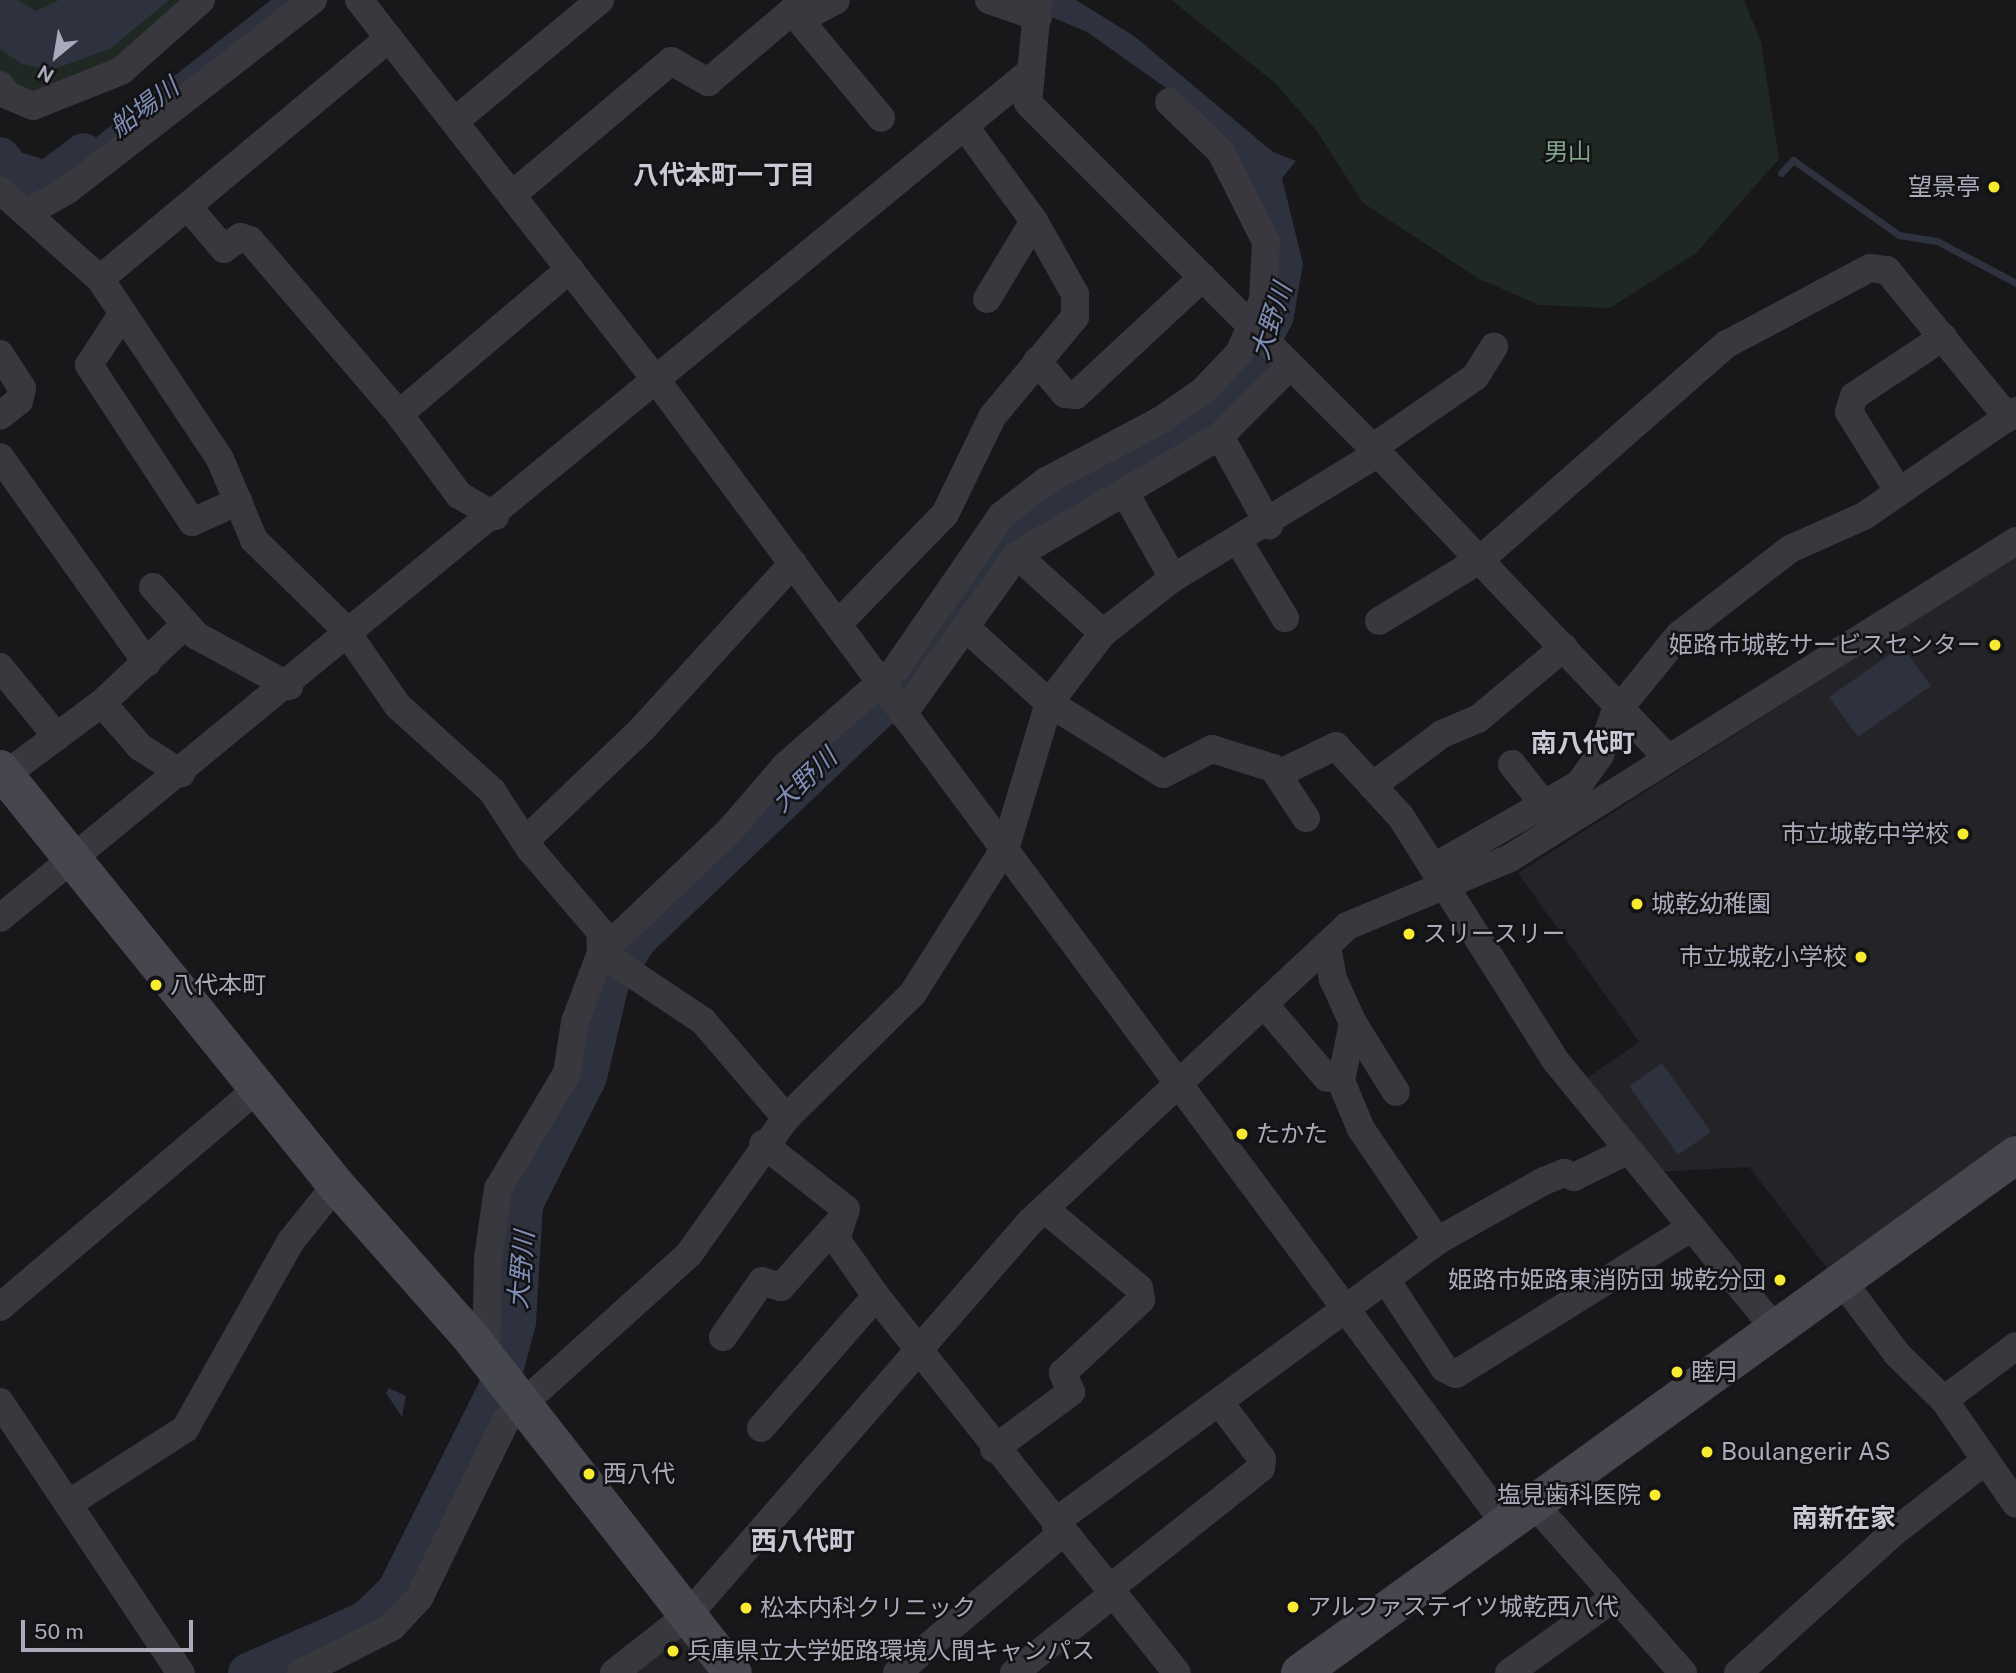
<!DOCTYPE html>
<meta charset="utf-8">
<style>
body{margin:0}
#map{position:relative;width:2016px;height:1673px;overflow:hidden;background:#18171a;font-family:"Public Sans","Noto Sans JP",sans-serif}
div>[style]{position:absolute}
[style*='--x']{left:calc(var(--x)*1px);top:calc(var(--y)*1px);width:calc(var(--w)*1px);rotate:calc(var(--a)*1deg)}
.built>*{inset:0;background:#242327}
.green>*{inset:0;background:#1f2822}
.water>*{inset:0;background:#2d323e}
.stream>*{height:7px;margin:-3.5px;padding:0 3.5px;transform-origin:3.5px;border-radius:3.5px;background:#2d323e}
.river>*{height:40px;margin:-20px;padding:0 20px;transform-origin:20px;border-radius:20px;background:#2d323e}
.street>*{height:28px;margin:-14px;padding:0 14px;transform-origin:14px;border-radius:14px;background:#39383f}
.secondary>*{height:38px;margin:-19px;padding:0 19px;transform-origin:19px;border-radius:19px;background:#46464f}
.dots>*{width:19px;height:19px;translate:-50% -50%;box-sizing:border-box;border:4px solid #131215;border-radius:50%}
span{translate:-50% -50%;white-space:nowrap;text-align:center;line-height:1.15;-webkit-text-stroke:5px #131215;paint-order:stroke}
.park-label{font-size:24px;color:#80a58c}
.poi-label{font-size:24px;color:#a9aaba}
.right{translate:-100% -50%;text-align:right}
.left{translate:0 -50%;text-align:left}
.water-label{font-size:26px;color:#7f8eb6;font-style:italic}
.neighbourhood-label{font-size:26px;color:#cacad6;font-weight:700}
.north{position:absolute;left:21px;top:21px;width:70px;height:70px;-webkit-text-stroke:5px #131215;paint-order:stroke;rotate:210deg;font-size:19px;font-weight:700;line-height:28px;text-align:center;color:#a9aaba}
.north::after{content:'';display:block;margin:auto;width:24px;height:32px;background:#a9aaba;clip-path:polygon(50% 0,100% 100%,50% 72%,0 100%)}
.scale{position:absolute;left:21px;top:1620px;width:172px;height:32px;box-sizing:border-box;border:4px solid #a9aaba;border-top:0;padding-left:9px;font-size:21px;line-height:24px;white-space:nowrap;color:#a9aaba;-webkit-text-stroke:5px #131215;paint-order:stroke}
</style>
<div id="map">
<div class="built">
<i style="clip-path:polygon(2016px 555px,2016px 1134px,1827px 1268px,1749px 1167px,1654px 1172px,1580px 1083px,1639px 1042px,1518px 873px)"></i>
<i style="clip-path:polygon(678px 1629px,713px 1673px,622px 1673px)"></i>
</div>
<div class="green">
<i style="clip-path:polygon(0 0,190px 0,98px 76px,34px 98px,0 81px)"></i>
<i style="clip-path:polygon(1171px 0,1744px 0,1761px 42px,1779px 159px,1696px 253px,1610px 308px,1539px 305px,1479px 279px,1363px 203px,1316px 130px,1276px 84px)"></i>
</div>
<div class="water">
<i style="clip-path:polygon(0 0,18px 0,35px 11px,59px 0,169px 0,110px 49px,51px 70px,22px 64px,0 49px)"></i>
<i style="clip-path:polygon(271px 0,300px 0,56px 186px,24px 194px)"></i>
<i style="clip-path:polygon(1011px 0,1076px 0,1134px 36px,1273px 152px,1296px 161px,1282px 178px,1303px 264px,1293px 322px,1265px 376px,1208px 428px,1114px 483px,1095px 470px,1198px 409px,1276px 274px,1193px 107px,1087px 32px)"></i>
<i style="clip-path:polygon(1902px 646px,1931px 686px,1858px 737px,1829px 697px)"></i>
<i style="clip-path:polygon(1662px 1063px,1711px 1132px,1678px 1155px,1629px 1086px)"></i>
<i style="clip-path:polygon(389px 1388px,406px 1396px,402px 1417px,386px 1393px)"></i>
</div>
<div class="stream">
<i style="--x:1781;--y:173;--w:18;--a:-47"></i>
<i style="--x:1793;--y:160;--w:130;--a:35.3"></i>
<i style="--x:1899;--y:235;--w:38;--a:9"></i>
<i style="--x:1937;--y:241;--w:89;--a:28"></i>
</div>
<div class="river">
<i style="--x:0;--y:157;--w:16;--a:52"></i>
<i style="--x:10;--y:170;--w:39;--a:17"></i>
<i style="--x:47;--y:181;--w:46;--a:-37.1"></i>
<i style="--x:248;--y:1673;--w:129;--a:-23.8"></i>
<i style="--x:366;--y:1621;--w:43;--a:-44.1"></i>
<i style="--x:397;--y:1591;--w:226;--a:-63.4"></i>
<i style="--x:498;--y:1389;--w:69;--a:-75"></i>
<i style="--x:516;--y:1322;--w:118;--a:-86.6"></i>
<i style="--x:523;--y:1204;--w:142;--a:-63.3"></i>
<i style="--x:587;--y:1077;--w:97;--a:-76.8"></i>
<i style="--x:609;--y:983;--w:52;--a:-57.5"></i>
<i style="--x:637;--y:939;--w:359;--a:-43.6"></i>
<i style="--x:897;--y:691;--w:184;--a:-54.8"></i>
<i style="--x:1003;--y:541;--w:40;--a:-41"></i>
<i style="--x:1033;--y:515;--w:135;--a:-28.3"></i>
</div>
<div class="street">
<i style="--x:359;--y:0;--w:484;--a:52"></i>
<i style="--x:657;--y:381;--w:1425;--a:53.42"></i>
<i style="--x:989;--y:0;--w:52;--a:19.1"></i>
<i style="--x:1038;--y:0;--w:103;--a:95.5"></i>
<i style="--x:1028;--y:103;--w:492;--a:45"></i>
<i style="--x:1376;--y:451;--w:422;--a:46.5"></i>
<i style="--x:792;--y:11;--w:139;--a:50.2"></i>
<i style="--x:0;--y:85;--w:12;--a:55"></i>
<i style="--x:7;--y:95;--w:28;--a:23"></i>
<i style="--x:33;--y:106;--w:95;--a:-21.7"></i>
<i style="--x:121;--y:71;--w:107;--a:-41.6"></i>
<i style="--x:455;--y:121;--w:189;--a:-39.8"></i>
<i style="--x:0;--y:190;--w:134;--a:41.7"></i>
<i style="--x:100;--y:279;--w:216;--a:56.3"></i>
<i style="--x:220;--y:459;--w:88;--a:67.2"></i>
<i style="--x:254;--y:540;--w:124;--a:44.3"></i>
<i style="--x:343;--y:627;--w:96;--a:55.2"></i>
<i style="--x:398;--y:706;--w:127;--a:42.1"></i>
<i style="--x:492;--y:791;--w:69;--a:56.8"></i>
<i style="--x:530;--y:849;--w:108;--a:49.5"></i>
<i style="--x:600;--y:931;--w:22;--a:87"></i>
<i style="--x:601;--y:953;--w:123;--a:33.7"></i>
<i style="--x:703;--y:1021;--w:128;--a:49.4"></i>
<i style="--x:512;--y:195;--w:208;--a:-40.1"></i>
<i style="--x:671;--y:61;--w:43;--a:29.6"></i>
<i style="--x:708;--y:82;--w:110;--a:-40.2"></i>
<i style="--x:792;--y:11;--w:20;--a:6"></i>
<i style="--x:812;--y:13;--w:27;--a:-28"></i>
<i style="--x:188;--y:207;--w:55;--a:49.4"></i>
<i style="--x:224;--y:249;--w:20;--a:-37"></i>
<i style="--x:240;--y:237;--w:10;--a:17"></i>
<i style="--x:250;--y:240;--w:229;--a:49.4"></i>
<i style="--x:399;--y:414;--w:101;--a:53.5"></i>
<i style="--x:459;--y:495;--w:42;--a:30.3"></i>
<i style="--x:27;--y:213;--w:48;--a:-29.7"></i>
<i style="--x:69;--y:189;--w:309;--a:-37.8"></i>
<i style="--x:100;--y:279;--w:376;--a:-39.8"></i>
<i style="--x:987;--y:299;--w:91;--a:-58.9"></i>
<i style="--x:123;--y:313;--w:62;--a:123.2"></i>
<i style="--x:89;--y:365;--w:188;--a:56.7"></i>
<i style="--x:192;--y:522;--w:51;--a:-24.1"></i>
<i style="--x:0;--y:354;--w:40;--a:57.1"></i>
<i style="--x:22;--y:388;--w:13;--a:103"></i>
<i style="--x:19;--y:401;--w:24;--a:142"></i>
<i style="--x:1037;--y:361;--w:43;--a:49.7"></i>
<i style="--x:1065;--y:394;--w:11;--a:5"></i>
<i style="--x:1076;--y:395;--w:173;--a:-42.9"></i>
<i style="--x:399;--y:414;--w:224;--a:-40.3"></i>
<i style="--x:1220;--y:436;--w:102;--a:61.2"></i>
<i style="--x:0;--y:457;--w:253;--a:54.5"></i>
<i style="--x:1899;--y:492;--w:94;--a:-122"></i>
<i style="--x:1849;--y:412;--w:17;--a:-73"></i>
<i style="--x:1854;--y:396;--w:107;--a:-33.5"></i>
<i style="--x:1125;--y:493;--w:98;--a:60.5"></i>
<i style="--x:1239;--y:542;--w:89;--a:58.8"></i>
<i style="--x:1017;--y:555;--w:116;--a:42.2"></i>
<i style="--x:153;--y:587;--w:66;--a:48.1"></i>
<i style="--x:197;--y:636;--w:105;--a:28.5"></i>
<i style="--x:1379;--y:621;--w:119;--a:-31.3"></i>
<i style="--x:1481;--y:559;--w:327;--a:-41.2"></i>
<i style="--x:1727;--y:344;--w:162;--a:-28"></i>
<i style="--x:1870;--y:268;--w:17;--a:7"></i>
<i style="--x:1887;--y:270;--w:191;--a:50.7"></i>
<i style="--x:838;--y:624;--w:153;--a:-45.8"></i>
<i style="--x:945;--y:514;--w:108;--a:-64.1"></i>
<i style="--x:992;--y:417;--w:130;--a:-50.3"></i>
<i style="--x:1075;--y:317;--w:23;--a:-90"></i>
<i style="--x:1075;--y:294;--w:84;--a:-119.3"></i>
<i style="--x:1034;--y:221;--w:115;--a:-126.2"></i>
<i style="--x:965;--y:627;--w:113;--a:42.1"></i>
<i style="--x:1049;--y:703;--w:134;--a:31.9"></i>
<i style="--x:1163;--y:774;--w:55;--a:-27"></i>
<i style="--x:1212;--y:749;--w:64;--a:17.3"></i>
<i style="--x:1273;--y:768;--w:60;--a:56.6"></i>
<i style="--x:0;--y:667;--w:90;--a:50.8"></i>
<i style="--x:102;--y:703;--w:58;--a:49.2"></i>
<i style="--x:140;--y:747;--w:49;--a:32.4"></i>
<i style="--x:903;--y:714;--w:196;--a:-54.4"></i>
<i style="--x:1017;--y:555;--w:235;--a:-30.4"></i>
<i style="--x:1220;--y:436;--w:99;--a:-45"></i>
<i style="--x:1512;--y:764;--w:71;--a:51.8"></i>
<i style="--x:1280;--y:773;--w:62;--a:-25.7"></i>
<i style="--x:1336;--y:746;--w:96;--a:47.5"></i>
<i style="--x:1401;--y:817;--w:288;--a:57.6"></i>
<i style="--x:1555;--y:1060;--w:348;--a:50.7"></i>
<i style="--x:5;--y:775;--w:121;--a:-36.6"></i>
<i style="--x:102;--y:703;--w:114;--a:-43.2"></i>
<i style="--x:1372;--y:786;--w:87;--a:-36.6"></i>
<i style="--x:1442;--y:734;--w:39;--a:-23"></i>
<i style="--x:1478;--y:719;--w:112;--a:-39.9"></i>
<i style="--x:526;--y:840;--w:162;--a:-43.7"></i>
<i style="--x:643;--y:728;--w:223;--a:-47.7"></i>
<i style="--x:1436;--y:866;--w:165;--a:-29.8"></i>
<i style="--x:1579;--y:784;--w:36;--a:-54"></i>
<i style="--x:1600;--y:755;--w:42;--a:-70.7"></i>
<i style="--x:1614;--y:715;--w:103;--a:-50.9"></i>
<i style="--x:1679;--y:635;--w:140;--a:-37.8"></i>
<i style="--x:1790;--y:549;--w:81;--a:-24"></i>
<i style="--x:1864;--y:516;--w:185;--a:-34.6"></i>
<i style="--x:0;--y:918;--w:1333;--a:-39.4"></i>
<i style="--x:1327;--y:946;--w:34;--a:80"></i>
<i style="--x:1333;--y:979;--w:48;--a:65.6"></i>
<i style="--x:1353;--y:1023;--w:59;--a:101.7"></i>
<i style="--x:1341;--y:1081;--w:52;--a:67.4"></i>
<i style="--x:1361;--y:1129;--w:135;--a:55.8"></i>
<i style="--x:1264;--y:1004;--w:97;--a:49.6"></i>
<i style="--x:1353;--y:1023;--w:81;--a:58.1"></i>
<i style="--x:763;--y:1144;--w:105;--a:38.1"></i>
<i style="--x:846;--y:1209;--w:32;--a:108"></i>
<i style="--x:836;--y:1239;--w:70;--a:54.9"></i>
<i style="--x:876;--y:1296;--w:482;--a:51.4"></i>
<i style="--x:1386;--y:1280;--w:105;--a:56.6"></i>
<i style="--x:1444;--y:1368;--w:13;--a:27"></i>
<i style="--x:1456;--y:1374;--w:278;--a:-31.9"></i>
<i style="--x:1842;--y:1281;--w:91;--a:53"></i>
<i style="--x:1897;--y:1354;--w:66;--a:44.4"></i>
<i style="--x:1944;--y:1400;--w:126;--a:55.3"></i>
<i style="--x:0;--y:1307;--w:338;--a:-40.3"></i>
<i style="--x:723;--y:1337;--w:68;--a:-55.1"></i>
<i style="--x:762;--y:1281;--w:20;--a:18"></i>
<i style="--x:781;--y:1287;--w:84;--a:-48.4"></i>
<i style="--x:486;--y:1357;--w:99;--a:-88.8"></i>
<i style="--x:488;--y:1258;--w:70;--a:-81.8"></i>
<i style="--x:498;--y:1189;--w:135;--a:-59.3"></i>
<i style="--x:567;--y:1073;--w:52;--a:-81.1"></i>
<i style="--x:575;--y:1022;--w:74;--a:-69.4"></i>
<i style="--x:601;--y:953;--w:180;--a:-43.6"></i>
<i style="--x:731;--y:829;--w:84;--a:-49.3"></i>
<i style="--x:786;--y:765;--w:145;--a:-41.1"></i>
<i style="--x:895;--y:670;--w:188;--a:-55.4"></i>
<i style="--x:1002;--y:515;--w:56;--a:-37.7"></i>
<i style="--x:1046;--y:481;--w:130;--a:-27.9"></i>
<i style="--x:1161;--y:420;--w:51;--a:-34.6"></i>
<i style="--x:1203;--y:391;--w:52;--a:-46.5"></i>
<i style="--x:1239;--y:353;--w:58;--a:-65.6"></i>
<i style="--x:1263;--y:300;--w:58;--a:-87"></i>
<i style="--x:1266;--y:242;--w:101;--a:-116.6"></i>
<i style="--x:1221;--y:152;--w:72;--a:-136.1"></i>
<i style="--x:1944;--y:1400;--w:90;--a:-36.9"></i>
<i style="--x:0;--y:1402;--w:326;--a:56.3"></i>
<i style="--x:761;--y:1428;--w:175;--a:-48.9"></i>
<i style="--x:994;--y:1449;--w:96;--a:-36.5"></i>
<i style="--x:1071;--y:1392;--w:21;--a:-113"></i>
<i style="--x:1063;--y:1373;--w:107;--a:-43.1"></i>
<i style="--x:1141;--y:1300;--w:12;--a:-99"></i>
<i style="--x:1139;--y:1288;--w:123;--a:-140"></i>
<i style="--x:68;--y:1504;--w:139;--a:-32.7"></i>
<i style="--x:185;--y:1429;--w:216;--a:-60.6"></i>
<i style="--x:291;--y:1241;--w:72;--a:-51.2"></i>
<i style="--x:1535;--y:1505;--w:224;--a:48.6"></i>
<i style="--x:1056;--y:1528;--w:17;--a:-54"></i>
<i style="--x:1066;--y:1514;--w:461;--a:-36.3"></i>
<i style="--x:1437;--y:1241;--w:123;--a:-29.3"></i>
<i style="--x:1544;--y:1181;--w:22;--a:-22"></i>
<i style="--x:1564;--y:1173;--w:11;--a:22"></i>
<i style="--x:1574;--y:1177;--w:59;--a:-26.1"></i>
<i style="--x:1109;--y:1589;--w:194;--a:-38.5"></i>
<i style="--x:1261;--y:1468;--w:9;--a:-84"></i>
<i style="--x:1262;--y:1459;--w:70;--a:-126.9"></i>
<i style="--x:301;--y:1673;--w:102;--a:-26.8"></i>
<i style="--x:392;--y:1627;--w:40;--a:-47"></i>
<i style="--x:419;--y:1598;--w:200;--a:-63.9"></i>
<i style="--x:507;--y:1418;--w:245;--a:-42"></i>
<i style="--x:689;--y:1254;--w:167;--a:-54.5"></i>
<i style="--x:786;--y:1118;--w:178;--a:-44.5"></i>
<i style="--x:913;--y:993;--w:174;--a:-57.7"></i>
<i style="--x:1006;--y:846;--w:149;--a:-73.3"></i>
<i style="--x:1049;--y:703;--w:88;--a:-52.4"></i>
<i style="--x:1103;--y:633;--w:89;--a:-38.2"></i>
<i style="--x:1173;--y:578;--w:227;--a:-31.3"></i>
<i style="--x:1367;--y:460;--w:26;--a:-50"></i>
<i style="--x:1384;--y:440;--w:111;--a:-34.7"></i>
<i style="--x:1475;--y:377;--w:36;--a:-58"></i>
<i style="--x:614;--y:1673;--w:95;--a:-38.2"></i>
<i style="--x:689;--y:1614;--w:520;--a:-48.98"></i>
<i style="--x:1030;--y:1222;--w:434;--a:-43"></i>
<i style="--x:1347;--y:926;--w:177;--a:-22.6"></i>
<i style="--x:1510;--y:858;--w:597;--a:-32.07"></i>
<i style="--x:897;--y:1673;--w:215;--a:-40.3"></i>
<i style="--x:1014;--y:1673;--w:127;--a:-38.6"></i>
<i style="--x:1509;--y:1673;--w:130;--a:-35.6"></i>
<i style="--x:1738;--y:1673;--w:209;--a:-42.1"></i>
<i style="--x:1893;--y:1533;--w:118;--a:-38.1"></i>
</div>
<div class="secondary">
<i style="--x:0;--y:769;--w:535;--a:51.07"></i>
<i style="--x:336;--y:1185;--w:199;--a:48.5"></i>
<i style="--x:468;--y:1334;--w:430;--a:52"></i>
<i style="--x:1300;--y:1673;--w:884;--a:-35.88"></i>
</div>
<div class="dots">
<i style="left:1994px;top:187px;background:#f8e931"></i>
<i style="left:1995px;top:645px;background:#f8e931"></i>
<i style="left:1963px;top:834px;background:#f8e931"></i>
<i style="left:1637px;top:904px;background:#f8e931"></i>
<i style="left:1409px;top:934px;background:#f8e931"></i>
<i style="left:1861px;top:957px;background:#f8e931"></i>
<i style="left:156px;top:985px;background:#f8e931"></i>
<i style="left:1242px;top:1134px;background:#f8e931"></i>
<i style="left:1780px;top:1280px;background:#f8e931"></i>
<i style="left:1677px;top:1372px;background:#f8e931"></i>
<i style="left:1707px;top:1452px;background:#f8e931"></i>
<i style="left:589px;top:1474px;background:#f8e931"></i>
<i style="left:1655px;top:1495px;background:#f8e931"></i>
<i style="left:1293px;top:1607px;background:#f8e931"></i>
<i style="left:746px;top:1608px;background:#f8e931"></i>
<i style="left:673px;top:1651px;background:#f8e931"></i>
</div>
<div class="park-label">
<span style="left:1568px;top:152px">男山</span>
</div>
<div class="poi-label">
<span class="right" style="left:1980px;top:187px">望景亭</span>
<span class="right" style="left:1981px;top:645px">姫路市城乾サービスセンター</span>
<span class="right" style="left:1949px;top:834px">市立城乾中学校</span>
<span class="left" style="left:1651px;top:904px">城乾幼稚園</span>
<span class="left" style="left:1423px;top:934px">スリースリー</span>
<span class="right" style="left:1847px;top:957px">市立城乾小学校</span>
<span class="left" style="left:170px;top:985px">八代本町</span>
<span class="left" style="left:1256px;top:1134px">たかた</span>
<span class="right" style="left:1766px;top:1280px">姫路市姫路東消防団 城乾分団</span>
<span class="left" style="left:1691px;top:1372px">睦月</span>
<span class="left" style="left:1721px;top:1452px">Boulangerir AS</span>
<span class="left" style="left:603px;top:1474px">西八代</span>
<span class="right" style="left:1641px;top:1495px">塩見歯科医院</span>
<span class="left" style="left:1307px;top:1607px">アルファステイツ城乾西八代</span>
<span class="left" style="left:760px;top:1608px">松本内科クリニック</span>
<span class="left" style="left:687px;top:1651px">兵庫県立大学姫路環境人間キャンパス</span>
</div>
<div class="water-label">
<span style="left:144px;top:107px;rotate:-37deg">船場川</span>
<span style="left:1271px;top:321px;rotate:-72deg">大野川</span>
<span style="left:804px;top:780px;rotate:-44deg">大野川</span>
<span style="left:521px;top:1270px;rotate:-85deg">大野川</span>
</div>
<div class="neighbourhood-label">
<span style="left:724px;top:175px">八代本町一丁目</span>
<span style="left:1583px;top:743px">南八代町</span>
<span style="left:1844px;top:1518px">南新在家</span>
<span style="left:803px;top:1541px">西八代町</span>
</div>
<div class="north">N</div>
<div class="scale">50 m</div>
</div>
